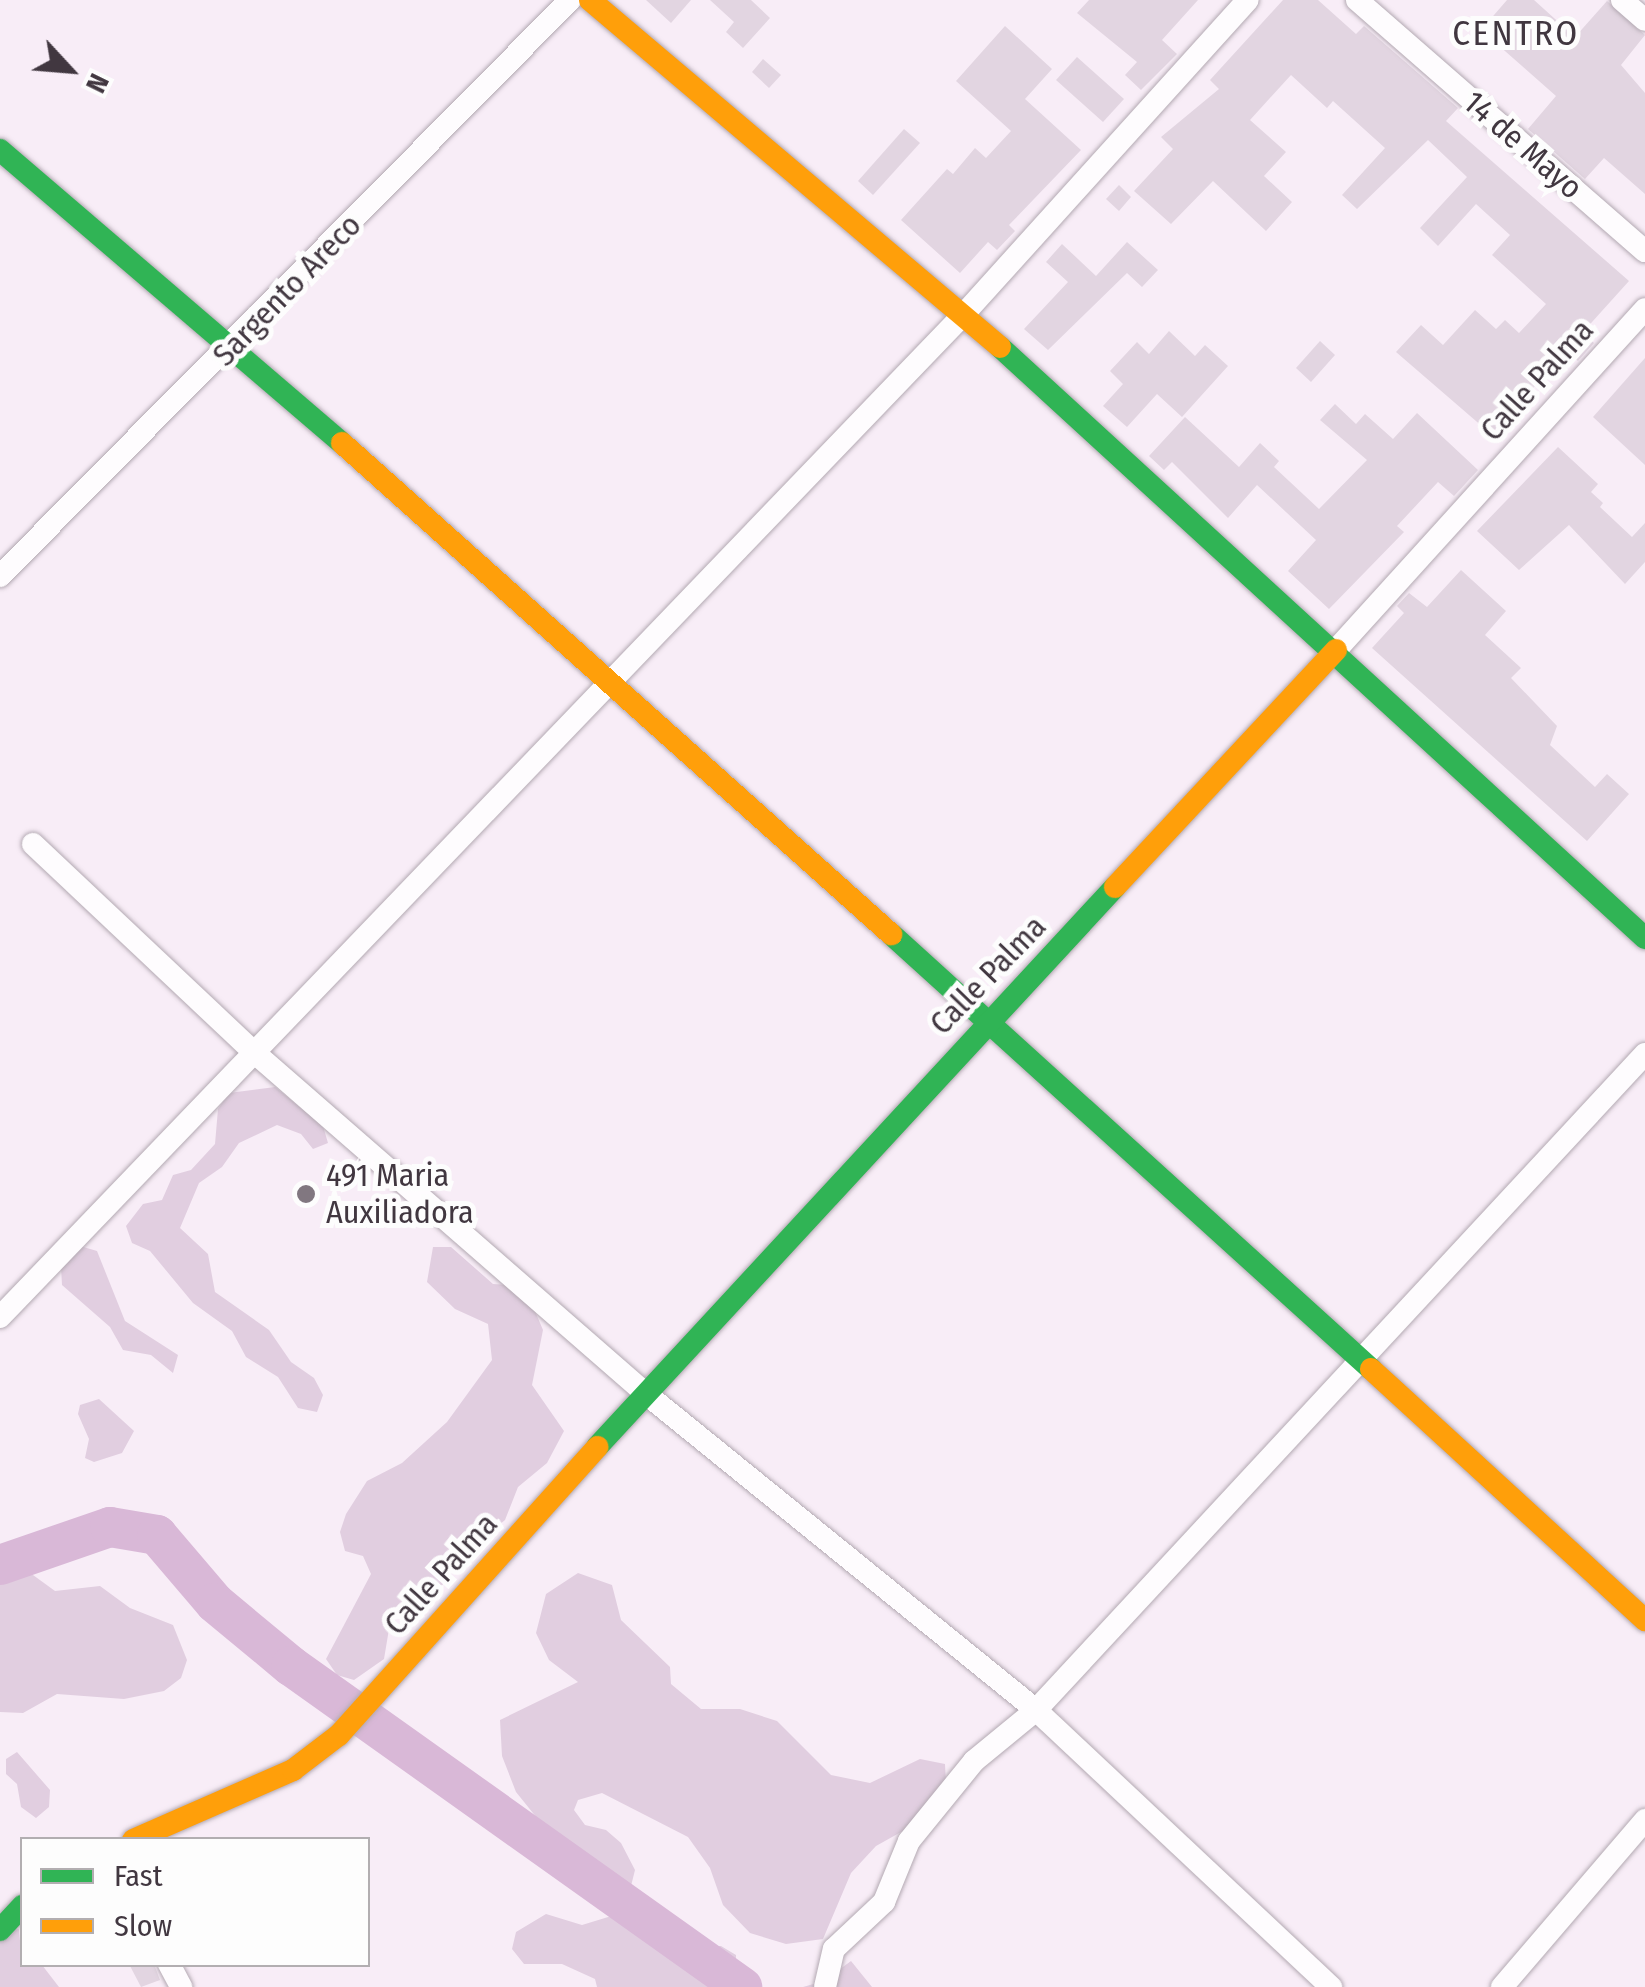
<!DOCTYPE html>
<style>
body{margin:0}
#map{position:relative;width:1645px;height:1987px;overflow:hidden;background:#f8edf7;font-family:"Fira Sans Condensed",sans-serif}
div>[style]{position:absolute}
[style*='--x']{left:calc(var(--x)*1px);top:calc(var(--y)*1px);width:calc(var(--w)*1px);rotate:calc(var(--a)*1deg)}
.green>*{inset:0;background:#e1cee0}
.river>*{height:40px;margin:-20px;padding:0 20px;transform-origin:20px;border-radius:20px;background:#d9b8d7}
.building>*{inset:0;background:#e2d5e1}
.roads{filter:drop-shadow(0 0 2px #b3a9b2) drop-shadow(0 0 2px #b3a9b2)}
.street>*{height:22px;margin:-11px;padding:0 11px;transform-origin:11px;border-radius:11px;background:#fefcfe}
.fast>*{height:22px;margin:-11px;padding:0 11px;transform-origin:11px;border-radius:11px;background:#30b455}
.slow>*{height:22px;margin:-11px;padding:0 11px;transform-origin:11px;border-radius:11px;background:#ff9f0a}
.dots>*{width:28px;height:28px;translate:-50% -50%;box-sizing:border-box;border:5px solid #fdfdfd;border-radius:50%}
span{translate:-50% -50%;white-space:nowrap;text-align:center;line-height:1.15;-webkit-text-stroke:10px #fdfdfd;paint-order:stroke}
.street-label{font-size:32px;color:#413740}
.poi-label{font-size:32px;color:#413740}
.left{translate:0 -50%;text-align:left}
.neighbourhood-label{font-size:35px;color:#413740;letter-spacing:2.5px}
.legend{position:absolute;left:20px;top:1837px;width:350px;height:130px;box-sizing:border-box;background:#fdfdfd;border:2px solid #b2aeb1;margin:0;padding:12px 18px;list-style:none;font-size:30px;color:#413740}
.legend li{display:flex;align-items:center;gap:20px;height:50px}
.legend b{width:50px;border:2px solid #b2aeb1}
.north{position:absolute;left:20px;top:20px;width:100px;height:100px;-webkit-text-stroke:8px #fdfdfd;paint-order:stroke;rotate:116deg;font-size:28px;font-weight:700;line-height:40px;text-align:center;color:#413740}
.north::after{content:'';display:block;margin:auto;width:35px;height:45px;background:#413740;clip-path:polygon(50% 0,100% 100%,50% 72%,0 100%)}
</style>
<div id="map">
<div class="green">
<i style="clip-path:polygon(275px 1087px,323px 1126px,328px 1143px,313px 1149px,301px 1134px,277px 1125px,239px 1143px,222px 1167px,199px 1183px,180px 1228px,208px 1254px,215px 1292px,269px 1330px,291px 1362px,314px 1378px,323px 1395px,317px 1412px,298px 1408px,278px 1377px,246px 1357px,232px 1331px,193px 1303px,150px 1251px,132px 1243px,126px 1226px,143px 1204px,162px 1200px,173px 1175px,191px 1170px,215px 1144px,218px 1109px,229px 1093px)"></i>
<i style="clip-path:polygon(80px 1246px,97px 1251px,125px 1321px,178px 1355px,173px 1373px,151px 1355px,123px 1350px,110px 1327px,62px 1285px,61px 1266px)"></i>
<i style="clip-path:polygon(433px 1247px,451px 1247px,493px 1284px,512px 1285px,529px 1297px,543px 1330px,532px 1385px,564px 1431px,547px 1463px,518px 1487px,505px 1520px,448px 1567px,438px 1600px,402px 1608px,390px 1623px,384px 1659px,354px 1680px,337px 1675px,326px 1659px,371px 1574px,363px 1556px,345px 1551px,340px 1532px,346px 1514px,367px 1481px,402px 1463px,447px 1422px,492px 1360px,488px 1324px,455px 1309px,427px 1282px)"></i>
<i style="clip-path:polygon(99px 1399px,134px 1431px,122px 1453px,94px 1462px,85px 1458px,89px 1439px,78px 1414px,80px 1405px)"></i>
<i style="clip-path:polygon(0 1551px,55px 1591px,100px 1586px,130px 1608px,173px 1625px,187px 1660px,181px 1678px,164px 1691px,124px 1699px,57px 1694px,23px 1713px,0 1712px)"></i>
<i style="clip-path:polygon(578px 1573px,612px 1585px,621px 1620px,670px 1667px,671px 1684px,701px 1709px,740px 1709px,777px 1721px,831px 1775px,870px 1783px,920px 1759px,945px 1764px,946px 1784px,910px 1827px,876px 1846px,851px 1873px,823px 1939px,786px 1944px,750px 1933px,723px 1905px,710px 1868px,688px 1837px,602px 1793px,578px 1800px,574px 1810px,585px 1825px,606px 1830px,621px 1843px,635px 1870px,630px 1890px,614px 1901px,595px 1903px,577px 1893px,541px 1823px,516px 1792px,502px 1756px,500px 1720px,578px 1682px,549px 1660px,536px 1633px,546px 1594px)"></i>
<i style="clip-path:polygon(17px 1752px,50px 1790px,49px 1807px,36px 1818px,21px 1807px,17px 1784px,6px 1774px,6px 1759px)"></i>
<i style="clip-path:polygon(546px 1914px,582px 1925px,618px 1914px,670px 1929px,688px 1946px,721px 1946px,736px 1955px,736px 1987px,597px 1987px,595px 1979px,562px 1964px,524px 1964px,512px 1949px,516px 1932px)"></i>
<i style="clip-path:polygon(19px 1929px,22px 1964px,42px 1965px,59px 1987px,0 1987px,0 1931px)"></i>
<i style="clip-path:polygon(851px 1961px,872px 1987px,803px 1987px,824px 1981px)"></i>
</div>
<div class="river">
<i style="--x:0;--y:1565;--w:116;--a:-19.1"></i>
<i style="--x:110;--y:1527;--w:48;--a:9.7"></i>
<i style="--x:157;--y:1535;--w:89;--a:49.5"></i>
<i style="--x:215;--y:1603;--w:99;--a:39.7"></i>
<i style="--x:291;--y:1666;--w:554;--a:35.44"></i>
</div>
<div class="building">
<i style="clip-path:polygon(646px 0,691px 0,671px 23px)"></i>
<i style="clip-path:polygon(710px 0,751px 0,770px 18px,743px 48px,726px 32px,734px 22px)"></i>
<i style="clip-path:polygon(1089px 0,1198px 0,1162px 40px,1177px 54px,1141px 90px,1125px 75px,1137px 62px,1077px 13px)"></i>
<i style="clip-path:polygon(1283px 0,1318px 0,1356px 34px,1364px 26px,1458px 108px,1446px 121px,1629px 281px,1583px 332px,1594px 343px,1578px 361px,1567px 351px,1491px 434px,1396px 352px,1421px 325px,1443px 345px,1475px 310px,1496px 329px,1505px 320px,1519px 333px,1546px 304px,1492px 255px,1510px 235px,1476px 204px,1438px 246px,1420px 228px,1467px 177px,1428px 140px,1357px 209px,1342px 195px,1385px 148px,1333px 101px,1327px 108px,1291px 75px,1250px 120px,1286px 152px,1264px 176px,1292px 202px,1266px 231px,1213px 181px,1171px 224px,1134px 191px,1173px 149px,1161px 137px,1219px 89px,1210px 80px)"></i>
<i style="clip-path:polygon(1507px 0,1534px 0,1575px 37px,1607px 1px,1645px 35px,1621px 65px,1645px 93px,1645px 194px,1604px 158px,1585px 179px,1528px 129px,1556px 96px,1481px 30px)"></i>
<i style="clip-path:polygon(1005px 26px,1052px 69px,1025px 99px,1081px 150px,1009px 225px,1015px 231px,997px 250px,988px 242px,960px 273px,901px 220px,947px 169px,953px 174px,975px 148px,986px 158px,1011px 131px,956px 81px)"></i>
<i style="clip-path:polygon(1077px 57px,1124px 99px,1103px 122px,1056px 80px)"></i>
<i style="clip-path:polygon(763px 59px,781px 75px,769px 88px,752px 72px)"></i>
<i style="clip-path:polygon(904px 129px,920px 143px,873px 195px,858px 181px)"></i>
<i style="clip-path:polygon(1119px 185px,1131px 197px,1119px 211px,1106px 199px)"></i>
<i style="clip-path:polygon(1127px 242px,1158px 270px,1142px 287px,1127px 273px,1048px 350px,1024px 329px,1068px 282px,1046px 262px,1062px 244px,1096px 276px)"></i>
<i style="clip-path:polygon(1169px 331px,1195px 356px,1205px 345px,1228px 366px,1182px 417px,1157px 394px,1127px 427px,1103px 406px,1123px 384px,1110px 371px,1137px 342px,1149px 354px)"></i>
<i style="clip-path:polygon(1320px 341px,1335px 355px,1311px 382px,1296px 368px)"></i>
<i style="clip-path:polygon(1645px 358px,1645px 465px,1593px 417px)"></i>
<i style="clip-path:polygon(1335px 404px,1356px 424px,1365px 414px,1393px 439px,1417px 413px,1478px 470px,1454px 496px,1438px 482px,1397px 526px,1404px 532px,1329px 609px,1288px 571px,1316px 540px,1257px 485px,1228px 518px,1172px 462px,1164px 470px,1149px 456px,1185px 417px,1239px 467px,1260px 443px,1279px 461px,1274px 467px,1319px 509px,1367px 460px,1320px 420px)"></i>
<i style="clip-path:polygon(1558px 447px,1598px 484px,1591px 492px,1603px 503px,1600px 507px,1632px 537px,1645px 523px,1645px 562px,1625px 584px,1569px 525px,1519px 570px,1477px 531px)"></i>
<i style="clip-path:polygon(1461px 570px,1506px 611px,1485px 635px,1521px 668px,1511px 678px,1557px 726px,1550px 745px,1595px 787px,1607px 774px,1629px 794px,1587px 841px,1372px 648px,1404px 613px,1397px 606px,1409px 593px,1427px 607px)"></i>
<i style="clip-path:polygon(129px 1964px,154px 1964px,160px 1980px,141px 1987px)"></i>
</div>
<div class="roads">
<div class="street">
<i style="--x:1357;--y:0;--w:382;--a:41.1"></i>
<i style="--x:1622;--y:0;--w:30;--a:41"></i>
<i style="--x:0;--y:576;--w:810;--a:-45.3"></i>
<i style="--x:1336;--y:650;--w:460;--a:-47.8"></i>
<i style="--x:33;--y:844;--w:306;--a:43.3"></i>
<i style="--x:256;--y:1054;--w:516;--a:41.07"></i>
<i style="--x:645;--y:1393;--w:503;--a:39.03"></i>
<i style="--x:1036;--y:1710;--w:405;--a:43.2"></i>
<i style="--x:0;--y:1317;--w:1391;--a:-46.14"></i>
<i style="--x:964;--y:314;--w:423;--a:-47.9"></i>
<i style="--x:169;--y:1964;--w:26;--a:62"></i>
<i style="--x:825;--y:1987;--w:39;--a:-77"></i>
<i style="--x:834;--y:1949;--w:69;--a:-43.2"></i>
<i style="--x:884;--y:1902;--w:66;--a:-67.7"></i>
<i style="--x:909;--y:1841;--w:103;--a:-50.9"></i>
<i style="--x:974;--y:1761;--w:80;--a:-39.4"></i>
<i style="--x:1036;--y:1710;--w:895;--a:-47.13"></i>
<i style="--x:1502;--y:1987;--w:220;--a:-49.4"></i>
</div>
<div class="fast">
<i style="--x:0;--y:150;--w:450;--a:40.6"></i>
<i style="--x:1000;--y:347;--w:875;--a:42.5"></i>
<i style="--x:891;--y:934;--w:648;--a:42.18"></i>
<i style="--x:597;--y:1447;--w:763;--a:-47.23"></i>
<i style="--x:0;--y:1930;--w:33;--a:-47"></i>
</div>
<div class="slow">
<i style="--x:590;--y:0;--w:537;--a:40.24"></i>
<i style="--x:342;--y:443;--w:737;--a:41.81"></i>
<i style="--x:1115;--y:887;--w:324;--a:-47"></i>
<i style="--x:1371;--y:1369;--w:372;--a:42.5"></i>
<i style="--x:133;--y:1840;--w:175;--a:-23.6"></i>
<i style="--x:293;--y:1770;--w:58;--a:-37.3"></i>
<i style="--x:339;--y:1735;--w:387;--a:-48.1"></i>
</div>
</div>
<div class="dots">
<i style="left:306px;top:1194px;background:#817780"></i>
</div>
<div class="street-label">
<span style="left:1523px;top:145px;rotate:41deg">14 de Mayo</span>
<span style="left:287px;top:290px;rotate:-46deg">Sargento Areco</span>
<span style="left:1537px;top:380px;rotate:-48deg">Calle Palma</span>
<span style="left:988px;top:975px;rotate:-46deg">Calle Palma</span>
<span style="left:441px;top:1574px;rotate:-48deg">Calle Palma</span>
</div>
<div class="poi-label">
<span class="left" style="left:326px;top:1194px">491 Maria<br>Auxiliadora</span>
</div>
<div class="neighbourhood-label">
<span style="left:1516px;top:33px">CENTRO</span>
</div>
<ul class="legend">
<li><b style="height:12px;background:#30b455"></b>Fast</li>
<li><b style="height:12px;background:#ff9f0a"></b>Slow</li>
</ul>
<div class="north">N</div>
</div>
